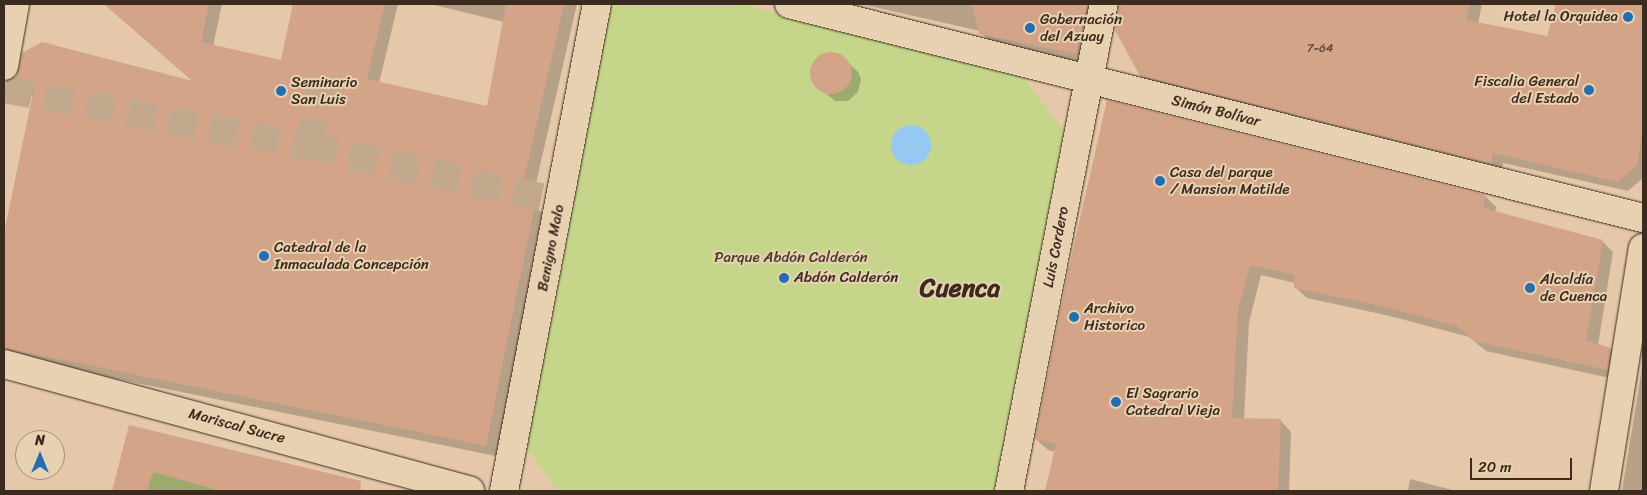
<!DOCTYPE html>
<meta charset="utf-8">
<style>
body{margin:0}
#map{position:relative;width:1647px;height:495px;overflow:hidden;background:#e4c8a9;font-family:Sriracha,sans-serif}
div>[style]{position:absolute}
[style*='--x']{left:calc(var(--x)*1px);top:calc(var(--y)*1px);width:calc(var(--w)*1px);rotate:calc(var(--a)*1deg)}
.green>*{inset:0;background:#c5d589}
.water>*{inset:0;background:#95c8f2}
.round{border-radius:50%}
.shadow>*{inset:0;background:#0003}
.building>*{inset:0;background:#d3a487}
.street-tunnel>*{height:28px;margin-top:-14px;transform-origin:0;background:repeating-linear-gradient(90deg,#c2a88d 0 28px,transparent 0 42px)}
.roads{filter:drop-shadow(0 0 1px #3b2a1e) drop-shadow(0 0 1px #3b2a1e)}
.street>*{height:28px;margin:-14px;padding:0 14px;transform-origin:14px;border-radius:14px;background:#e8d1b1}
.dots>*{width:14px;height:14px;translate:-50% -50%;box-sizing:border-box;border:2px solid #e8d1b1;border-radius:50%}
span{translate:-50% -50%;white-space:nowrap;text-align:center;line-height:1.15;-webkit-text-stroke:4px #e8d1b1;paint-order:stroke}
.number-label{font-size:12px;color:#614838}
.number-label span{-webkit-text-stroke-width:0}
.poi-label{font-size:15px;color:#3b2a1e}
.right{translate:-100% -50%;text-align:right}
.left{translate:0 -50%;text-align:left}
.street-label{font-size:15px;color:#3b2a1e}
.park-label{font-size:15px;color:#493b29}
.town-label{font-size:25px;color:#3b2a1e;font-weight:700}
.frame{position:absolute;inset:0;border:5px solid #3b2a1e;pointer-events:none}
.north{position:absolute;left:15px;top:430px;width:50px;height:50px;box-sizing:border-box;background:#e8d1b1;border:1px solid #a38e76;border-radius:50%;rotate:0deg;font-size:14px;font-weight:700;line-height:20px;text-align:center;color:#3b2a1e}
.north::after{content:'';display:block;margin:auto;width:18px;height:22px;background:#1f6fb2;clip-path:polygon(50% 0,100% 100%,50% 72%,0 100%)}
.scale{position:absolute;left:1470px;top:458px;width:102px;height:22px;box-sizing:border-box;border:2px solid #3b2a1e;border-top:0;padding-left:6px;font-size:15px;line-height:18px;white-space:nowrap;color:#3b2a1e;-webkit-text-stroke:4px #e8d1b1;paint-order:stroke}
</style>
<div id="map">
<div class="green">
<i style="clip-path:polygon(618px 4px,741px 4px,1024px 78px,1064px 131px,996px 491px,558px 491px,519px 438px,598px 16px)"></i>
<i style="clip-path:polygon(153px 472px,221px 491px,147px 491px)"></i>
</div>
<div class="water">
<i class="round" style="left:891px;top:125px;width:40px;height:40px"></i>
</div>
<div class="shadow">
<i style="clip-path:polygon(104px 4px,222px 4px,213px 46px,282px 61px,295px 4px,398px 4px,379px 83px,488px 107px,504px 22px,430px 4px,577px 4px,531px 205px,535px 206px,546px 217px,496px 456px,4px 356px,4px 239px,33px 97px,26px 95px,15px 84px,195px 83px)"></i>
<i style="clip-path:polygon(861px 4px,1100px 4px,1086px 64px,991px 44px,980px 31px)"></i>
<i style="clip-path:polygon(1120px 4px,1482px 4px,1478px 23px,1548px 38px,1557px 4px,1643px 4px,1643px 178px,1628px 191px,1503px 163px,1501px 173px,1151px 86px,1141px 75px,1116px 30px)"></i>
<i style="clip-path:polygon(823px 54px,839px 54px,858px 72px,861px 79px,858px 92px,848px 101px,835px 101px,814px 83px,811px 70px,813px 64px)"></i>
<i style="clip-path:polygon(1485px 196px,1496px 207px,1495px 213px,1602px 241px,1613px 252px,1598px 345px,1610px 349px,1622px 360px,1619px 380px,1486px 351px,1469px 337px,1390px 316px,1307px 298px,1295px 287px,1295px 283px,1261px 275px,1249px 322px,1244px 419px,1280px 420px,1291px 432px,1289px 491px,1046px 491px,1055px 452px,1048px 450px,1036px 439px,1071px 267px)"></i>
<i style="clip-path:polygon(1643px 362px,1643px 491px,1622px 491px)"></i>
<i style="clip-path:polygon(130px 427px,353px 480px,362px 491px,113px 491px)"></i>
<i style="clip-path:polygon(1410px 479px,1456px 491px,1408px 491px)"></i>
</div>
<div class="building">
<i style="clip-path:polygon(104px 4px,209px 4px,201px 42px,281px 60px,293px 4px,385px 4px,367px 79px,487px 106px,506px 4px,564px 4px,519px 201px,535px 205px,486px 446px,4px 348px,4px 233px,34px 88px,14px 85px,22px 53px,42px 42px,193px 81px)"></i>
<i style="clip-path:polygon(972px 4px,1088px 4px,1076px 54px,979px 34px)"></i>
<i style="clip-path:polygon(1119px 4px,1470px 4px,1466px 20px,1547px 36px,1556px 4px,1643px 4px,1643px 128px,1637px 165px,1618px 182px,1493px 153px,1491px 164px,1140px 76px,1115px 30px)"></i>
<i class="round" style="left:810px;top:52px;width:42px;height:42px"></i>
<i style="clip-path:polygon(1107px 100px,1485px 195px,1483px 208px,1603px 240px,1586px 340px,1611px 348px,1608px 370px,1474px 341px,1457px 326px,1378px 305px,1294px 288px,1294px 275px,1250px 265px,1238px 310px,1232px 418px,1281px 419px,1278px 491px,1045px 491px,1056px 444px,1035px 439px,1069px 267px)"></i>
<i style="clip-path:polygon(129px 425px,361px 481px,360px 491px,221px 491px,153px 472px,147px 491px,112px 491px)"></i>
</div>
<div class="street-tunnel">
<i style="--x:4;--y:89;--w:310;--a:10.6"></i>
<i style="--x:309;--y:146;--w:257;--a:12.4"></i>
<i style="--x:309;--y:146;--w:81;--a:-77.9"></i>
</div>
<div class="roads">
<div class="street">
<i style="--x:789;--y:4;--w:880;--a:14.07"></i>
<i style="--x:4;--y:66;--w:63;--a:-79.9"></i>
<i style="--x:4;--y:364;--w:483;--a:15.2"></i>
<i style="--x:504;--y:491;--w:496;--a:-79.2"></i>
<i style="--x:1009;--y:491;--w:496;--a:-79"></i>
<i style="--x:1604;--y:491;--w:246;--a:-80.9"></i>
</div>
</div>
<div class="dots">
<i style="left:1628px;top:17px;background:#1f6fb2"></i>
<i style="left:1030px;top:28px;background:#1f6fb2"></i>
<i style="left:1589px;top:90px;background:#1f6fb2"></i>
<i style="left:281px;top:91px;background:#1f6fb2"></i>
<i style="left:1160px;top:181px;background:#1f6fb2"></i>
<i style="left:264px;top:256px;background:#1f6fb2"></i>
<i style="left:784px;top:278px;background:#1f6fb2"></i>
<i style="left:1530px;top:288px;background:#1f6fb2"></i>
<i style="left:1074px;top:317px;background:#1f6fb2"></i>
<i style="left:1116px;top:402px;background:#1f6fb2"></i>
</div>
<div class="number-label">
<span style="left:1320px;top:49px">7-64</span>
</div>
<div class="poi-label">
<span class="right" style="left:1618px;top:17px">Hotel la Orquidea</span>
<span class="left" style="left:1040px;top:28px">Gobernación<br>del Azuay</span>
<span class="right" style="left:1579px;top:90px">Fiscalia General<br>del Estado</span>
<span class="left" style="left:291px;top:91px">Seminario<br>San Luis</span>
<span class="left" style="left:1170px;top:181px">Casa del parque<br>/ Mansion Matilde</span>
<span class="left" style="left:274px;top:256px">Catedral de la<br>Inmaculada Concepción</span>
<span class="left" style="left:794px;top:278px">Abdón Calderón</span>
<span class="left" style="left:1540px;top:288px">Alcaldía<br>de Cuenca</span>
<span class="left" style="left:1084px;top:317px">Archivo<br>Historico</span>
<span class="left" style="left:1126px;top:402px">El Sagrario<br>Catedral Vieja</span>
</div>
<div class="street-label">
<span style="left:1216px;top:111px;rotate:14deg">Simón Bolívar</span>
<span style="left:1056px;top:247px;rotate:-79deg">Luis Cordero</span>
<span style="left:551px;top:248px;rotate:-79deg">Benigno Malo</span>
<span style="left:237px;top:426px;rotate:15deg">Mariscal Sucre</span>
</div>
<div class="park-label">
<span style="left:791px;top:258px">Parque Abdón Calderón</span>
</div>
<div class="town-label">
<span style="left:960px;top:288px">Cuenca</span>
</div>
<div class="frame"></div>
<div class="north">N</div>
<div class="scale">20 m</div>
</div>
